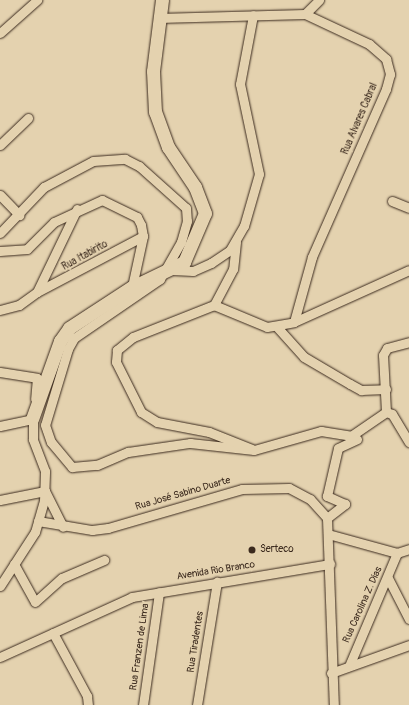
<!DOCTYPE html>
<meta charset="utf-8">
<style>
body{margin:0}
#map{position:relative;width:409px;height:705px;overflow:hidden;background:#e4d2af;font-family:Pangolin,sans-serif}
div>[style]{position:absolute}
[style*='--x']{left:calc(var(--x)*1px);top:calc(var(--y)*1px);width:calc(var(--w)*1px);rotate:calc(var(--a)*1deg)}
.roads{filter:drop-shadow(0 0 1px #3b2a1e) drop-shadow(0 0 1px #3b2a1e)}
.street>*{height:9px;margin:-4.5px;padding:0 4.5px;transform-origin:4.5px;border-radius:4.5px;background:#e4d2af}
.secondary>*{height:13px;margin:-6.5px;padding:0 6.5px;transform-origin:6.5px;border-radius:6.5px;background:#e4d2af}
.dots>*{width:11px;height:11px;translate:-50% -50%;box-sizing:border-box;border:2px solid #e4d2af;border-radius:50%}
span{translate:-50% -50%;white-space:nowrap;text-align:center;line-height:1.15;-webkit-text-stroke:3.5px #e4d2af;paint-order:stroke}
.street-label{font-size:10px;color:#3b2a1e}
.poi-label{font-size:10px;color:#3b2a1e}
.left{translate:0 -50%;text-align:left}
</style>
<div id="map">
<div class="roads">
<div class="street">
<i style="--x:305;--y:14;--w:20;--a:-45"></i>
<i style="--x:158;--y:18;--w:147;--a:-1.6"></i>
<i style="--x:305;--y:14;--w:71;--a:25.1"></i>
<i style="--x:369;--y:44;--w:23;--a:41"></i>
<i style="--x:386;--y:59;--w:16;--a:75"></i>
<i style="--x:390;--y:74;--w:16;--a:105"></i>
<i style="--x:386;--y:89;--w:184;--a:113.8"></i>
<i style="--x:312;--y:257;--w:67;--a:105.5"></i>
<i style="--x:0;--y:33;--w:50;--a:-41.7"></i>
<i style="--x:0;--y:145;--w:39;--a:-44"></i>
<i style="--x:0;--y:195;--w:28;--a:46"></i>
<i style="--x:392;--y:201;--w:18;--a:22"></i>
<i style="--x:0;--y:233;--w:64;--a:-46.3"></i>
<i style="--x:44;--y:187;--w:55;--a:-28"></i>
<i style="--x:93;--y:161;--w:32;--a:-4"></i>
<i style="--x:125;--y:159;--w:16;--a:27"></i>
<i style="--x:139;--y:166;--w:63;--a:41.8"></i>
<i style="--x:186;--y:208;--w:13;--a:86"></i>
<i style="--x:187;--y:221;--w:22;--a:106"></i>
<i style="--x:181;--y:242;--w:43;--a:119.6"></i>
<i style="--x:160;--y:279;--w:104;--a:145.5"></i>
<i style="--x:74;--y:338;--w:13;--a:119"></i>
<i style="--x:68;--y:349;--w:79;--a:106.8"></i>
<i style="--x:45;--y:425;--w:18;--a:71"></i>
<i style="--x:51;--y:442;--w:33;--a:50"></i>
<i style="--x:72;--y:467;--w:25;--a:-5"></i>
<i style="--x:97;--y:465;--w:34;--a:-23"></i>
<i style="--x:128;--y:452;--w:63;--a:-8.3"></i>
<i style="--x:190;--y:443;--w:64;--a:6.2"></i>
<i style="--x:254;--y:450;--w:70;--a:-15.8"></i>
<i style="--x:321;--y:431;--w:30;--a:9"></i>
<i style="--x:351;--y:436;--w:42;--a:-34.4"></i>
<i style="--x:386;--y:412;--w:6;--a:18"></i>
<i style="--x:392;--y:414;--w:33;--a:59"></i>
<i style="--x:236;--y:242;--w:27;--a:96"></i>
<i style="--x:233;--y:269;--w:41;--a:117.8"></i>
<i style="--x:214;--y:305;--w:57;--a:22.5"></i>
<i style="--x:267;--y:327;--w:27;--a:-10"></i>
<i style="--x:294;--y:322;--w:126;--a:-24.3"></i>
<i style="--x:0;--y:251;--w:27;--a:-4"></i>
<i style="--x:27;--y:249;--w:38;--a:-45"></i>
<i style="--x:54;--y:222;--w:53;--a:-24.6"></i>
<i style="--x:102;--y:200;--w:39;--a:26"></i>
<i style="--x:137;--y:217;--w:9;--a:63"></i>
<i style="--x:141;--y:225;--w:11;--a:80"></i>
<i style="--x:143;--y:236;--w:52;--a:102.2"></i>
<i style="--x:172;--y:270;--w:21;--a:3"></i>
<i style="--x:193;--y:271;--w:20;--a:-24"></i>
<i style="--x:211;--y:263;--w:23;--a:-34"></i>
<i style="--x:230;--y:250;--w:28;--a:-60"></i>
<i style="--x:244;--y:226;--w:54;--a:-73.9"></i>
<i style="--x:259;--y:174;--w:92;--a:-101.9"></i>
<i style="--x:240;--y:84;--w:70;--a:-79.3"></i>
<i style="--x:37;--y:292;--w:120;--a:-27.8"></i>
<i style="--x:214;--y:305;--w:87;--a:158.4"></i>
<i style="--x:133;--y:337;--w:21;--a:141"></i>
<i style="--x:117;--y:350;--w:12;--a:95"></i>
<i style="--x:116;--y:362;--w:56;--a:63.4"></i>
<i style="--x:141;--y:412;--w:19;--a:32"></i>
<i style="--x:157;--y:422;--w:53;--a:10.9"></i>
<i style="--x:209;--y:432;--w:46;--a:21.6"></i>
<i style="--x:0;--y:310;--w:20;--a:-15"></i>
<i style="--x:19;--y:305;--w:22;--a:-36"></i>
<i style="--x:37;--y:292;--w:92;--a:-64.3"></i>
<i style="--x:277;--y:327;--w:40;--a:48"></i>
<i style="--x:304;--y:357;--w:53;--a:30.4"></i>
<i style="--x:350;--y:384;--w:13;--a:29"></i>
<i style="--x:361;--y:390;--w:25;--a:-2"></i>
<i style="--x:0;--y:372;--w:37;--a:9"></i>
<i style="--x:37;--y:378;--w:21;--a:95"></i>
<i style="--x:386;--y:412;--w:57;--a:-93"></i>
<i style="--x:383;--y:355;--w:8;--a:-60"></i>
<i style="--x:387;--y:348;--w:23;--a:-15"></i>
<i style="--x:0;--y:426;--w:33;--a:-12"></i>
<i style="--x:0;--y:500;--w:46;--a:-11.3"></i>
<i style="--x:45;--y:491;--w:40;--a:63.4"></i>
<i style="--x:327;--y:518;--w:23;--a:-38"></i>
<i style="--x:345;--y:504;--w:20;--a:-156"></i>
<i style="--x:327;--y:496;--w:49;--a:-77.1"></i>
<i style="--x:338;--y:448;--w:21;--a:-25"></i>
<i style="--x:38;--y:521;--w:55;--a:9.5"></i>
<i style="--x:92;--y:530;--w:16;--a:-7"></i>
<i style="--x:108;--y:528;--w:140;--a:-16.2"></i>
<i style="--x:242;--y:489;--w:47;--a:-1.2"></i>
<i style="--x:289;--y:488;--w:24;--a:28"></i>
<i style="--x:310;--y:499;--w:25;--a:48"></i>
<i style="--x:327;--y:518;--w:187;--a:87.9"></i>
<i style="--x:328;--y:534;--w:72;--a:15.4"></i>
<i style="--x:397;--y:553;--w:13;--a:-18"></i>
<i style="--x:14;--y:564;--w:43;--a:61.1"></i>
<i style="--x:35;--y:602;--w:36;--a:-42"></i>
<i style="--x:62;--y:578;--w:46;--a:-23.2"></i>
<i style="--x:388;--y:578;--w:46;--a:62.9"></i>
<i style="--x:0;--y:586;--w:64;--a:-57.1"></i>
<i style="--x:35;--y:532;--w:32;--a:-74"></i>
<i style="--x:44;--y:501;--w:30;--a:-88"></i>
<i style="--x:45;--y:471;--w:34;--a:-111"></i>
<i style="--x:33;--y:439;--w:26;--a:-90"></i>
<i style="--x:53;--y:633;--w:72;--a:61.6"></i>
<i style="--x:87;--y:696;--w:9;--a:84"></i>
<i style="--x:0;--y:657;--w:145;--a:-24.4"></i>
<i style="--x:132;--y:597;--w:201;--a:-9.5"></i>
<i style="--x:349;--y:666;--w:123;--a:-67"></i>
<i style="--x:331;--y:673;--w:83;--a:-19.7"></i>
<i style="--x:143;--y:705;--w:114;--a:-81.9"></i>
<i style="--x:197;--y:705;--w:125;--a:-80.8"></i>
</div>
<div class="secondary">
<i style="--x:32;--y:419;--w:83;--a:-70.3"></i>
<i style="--x:60;--y:341;--w:16;--a:-55"></i>
<i style="--x:69;--y:328;--w:75;--a:-33.1"></i>
<i style="--x:132;--y:287;--w:58;--a:-25.7"></i>
<i style="--x:184;--y:262;--w:53;--a:-66.8"></i>
<i style="--x:205;--y:213;--w:28;--a:-111"></i>
<i style="--x:195;--y:187;--w:48;--a:-124"></i>
<i style="--x:168;--y:147;--w:37;--a:-110"></i>
<i style="--x:155;--y:112;--w:41;--a:-92.8"></i>
<i style="--x:153;--y:71;--w:72;--a:-82.8"></i>
</div>
</div>
<div class="dots">
<i style="left:252px;top:550px;background:#3b2a1e"></i>
</div>
<div class="street-label">
<span style="left:360px;top:119px;rotate:-67deg">Rua Alvares Cabral</span>
<span style="left:85px;top:256px;rotate:-29deg">Rua Itabirito</span>
<span style="left:183px;top:494px;rotate:-16deg">Rua José Sabino Duarte</span>
<span style="left:216px;top:571px;rotate:-9deg">Avenida Rio Branco</span>
<span style="left:363px;top:605px;rotate:-66deg">Rua Carolina Z. Dias</span>
<span style="left:196px;top:642px;rotate:-81deg">Rua Tiradentes</span>
<span style="left:140px;top:647px;rotate:-82deg">Rua Franzen de Lima</span>
</div>
<div class="poi-label">
<span class="left" style="left:260px;top:550px">Serteco</span>
</div>
</div>
